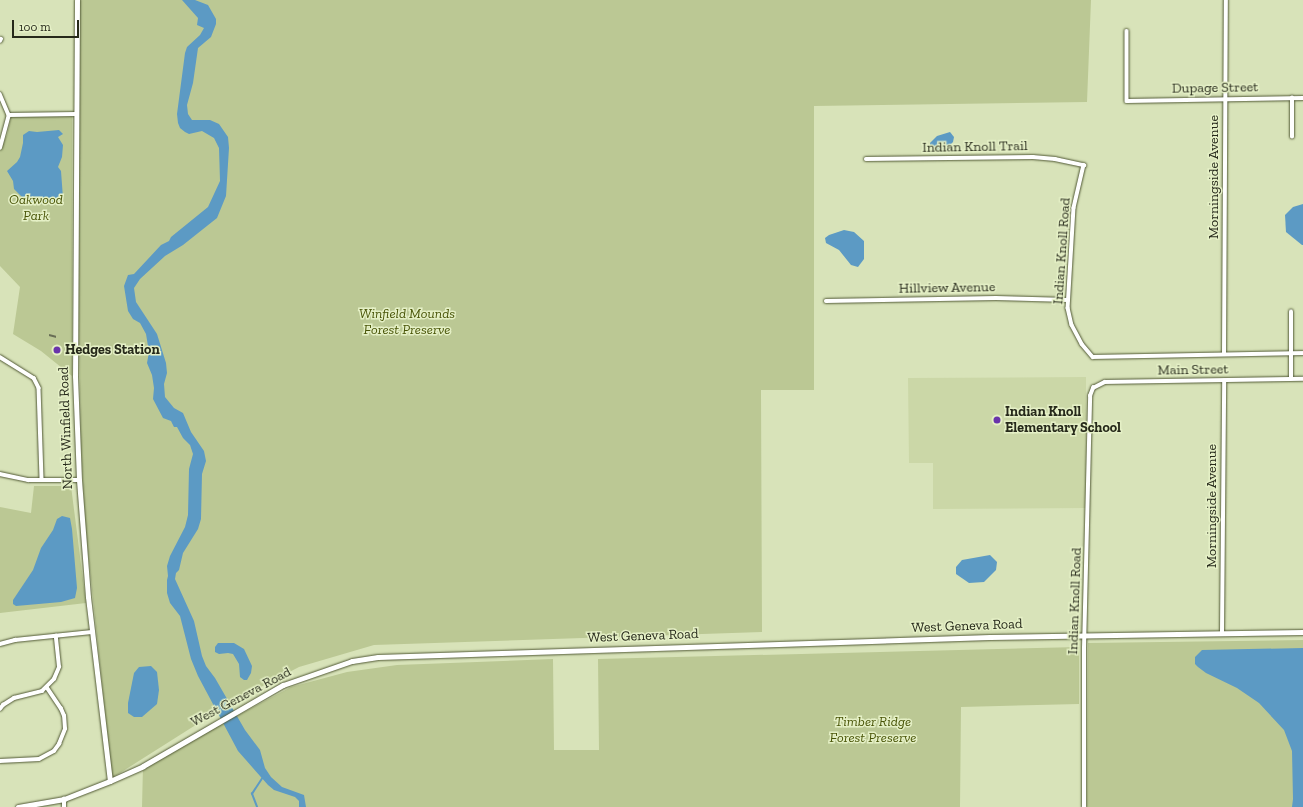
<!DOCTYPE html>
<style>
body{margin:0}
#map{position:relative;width:1303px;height:807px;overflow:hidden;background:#d8e3b9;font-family:"Zilla Slab",serif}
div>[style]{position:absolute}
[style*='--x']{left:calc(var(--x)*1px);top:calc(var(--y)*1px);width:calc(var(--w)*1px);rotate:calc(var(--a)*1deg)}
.built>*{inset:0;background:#cbd7a7}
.green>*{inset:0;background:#bbc894}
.water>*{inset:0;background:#5c9ac4}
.stream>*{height:1.5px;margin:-0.75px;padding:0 0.75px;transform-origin:0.75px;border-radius:0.75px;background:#5c9ac4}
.roads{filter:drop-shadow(0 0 1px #515935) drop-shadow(0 0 1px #515935)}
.street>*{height:3.5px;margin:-1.75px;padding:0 1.75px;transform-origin:1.75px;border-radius:1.75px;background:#fff}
.secondary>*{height:5px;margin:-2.5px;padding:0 2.5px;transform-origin:2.5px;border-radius:2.5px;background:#fff}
.rail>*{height:1.5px;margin-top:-0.75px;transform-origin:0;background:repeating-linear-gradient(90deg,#686e55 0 7px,transparent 0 14px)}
.dots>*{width:11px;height:11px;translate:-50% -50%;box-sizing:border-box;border:2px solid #e5f0c6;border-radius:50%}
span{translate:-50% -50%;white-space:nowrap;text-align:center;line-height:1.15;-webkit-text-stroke:3px #e5f0c6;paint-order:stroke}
.street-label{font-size:14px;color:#26291a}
.park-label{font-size:14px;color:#485407;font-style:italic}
.poi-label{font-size:14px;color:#26291a;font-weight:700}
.left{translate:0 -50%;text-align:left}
.scale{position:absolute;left:12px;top:20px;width:67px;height:18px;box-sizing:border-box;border:2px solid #26291a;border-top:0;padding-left:5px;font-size:12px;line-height:14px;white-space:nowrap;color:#26291a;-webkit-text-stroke:3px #e5f0c6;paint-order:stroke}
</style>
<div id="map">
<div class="built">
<i style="clip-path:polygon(1086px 377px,1086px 508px,933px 509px,933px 463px,909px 463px,908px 378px)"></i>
</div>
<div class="green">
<i style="clip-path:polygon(80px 0,1091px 0,1087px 102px,814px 106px,814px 390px,761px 390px,762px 632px,374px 645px,299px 667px,232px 702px,112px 778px,85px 523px,81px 446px,78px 286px)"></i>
<i style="clip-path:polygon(72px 116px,72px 376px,41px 351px,13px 334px,20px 287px,0 266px,0 151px,7px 135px,11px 117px)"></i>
<i style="clip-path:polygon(34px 486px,71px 486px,86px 603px,0 613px,0 507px,31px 513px)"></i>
<i style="clip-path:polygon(1303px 640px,1303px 807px,1087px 807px,1088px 643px)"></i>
<i style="clip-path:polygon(1079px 647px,1079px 704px,961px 707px,960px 807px,142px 807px,143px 766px,291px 687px,347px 672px,397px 665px,553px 659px,554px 750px,599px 750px,598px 659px)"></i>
</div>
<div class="water">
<i style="clip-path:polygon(182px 0,195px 0,208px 5px,216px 19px,216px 24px,211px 37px,198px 48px,193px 83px,187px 105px,188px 114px,192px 120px,210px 120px,219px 124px,228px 137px,229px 148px,226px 196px,217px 218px,183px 245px,165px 256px,140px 279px,134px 288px,136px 302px,157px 334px,166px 363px,167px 373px,164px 384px,165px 397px,174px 408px,183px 413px,191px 432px,204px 451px,206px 461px,202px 474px,201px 519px,198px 529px,183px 553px,179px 570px,176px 573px,175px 579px,194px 621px,202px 656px,206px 666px,215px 678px,245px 730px,260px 750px,265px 768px,271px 777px,282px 787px,304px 795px,306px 807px,299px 807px,299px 801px,295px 797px,274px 790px,268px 785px,238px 751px,198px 676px,191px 659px,180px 616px,170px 603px,167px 593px,167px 580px,168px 576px,167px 566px,170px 556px,185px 527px,188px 515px,189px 469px,193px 454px,190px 445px,183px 438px,177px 427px,174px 427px,171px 421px,163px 418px,153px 399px,154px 388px,152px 375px,147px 363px,149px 352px,146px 334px,140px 323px,133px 319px,128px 311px,124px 286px,128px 275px,134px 274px,161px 245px,169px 241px,171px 237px,208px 207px,220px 181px,219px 148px,214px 138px,202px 131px,189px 134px,185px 132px,180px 128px,178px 123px,177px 114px,185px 53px,187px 47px,200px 35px,204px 28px,197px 25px,198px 18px)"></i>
<i style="clip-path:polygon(59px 130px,63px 134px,58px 137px,63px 145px,62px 157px,58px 167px,61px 171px,63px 198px,55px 202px,36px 204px,23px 198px,14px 189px,13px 181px,7px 171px,17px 162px,20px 157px,23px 143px,23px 135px,29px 131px,37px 132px)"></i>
<i style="clip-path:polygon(950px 132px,954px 137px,953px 142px,944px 151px,935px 151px,930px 147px,930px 143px,937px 136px)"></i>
<i style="clip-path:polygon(1303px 204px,1303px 245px,1302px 245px,1286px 232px,1285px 215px,1293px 207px)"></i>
<i style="clip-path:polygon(844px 230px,854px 232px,864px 241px,864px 259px,858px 267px,851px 265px,839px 250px,826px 243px,825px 238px,829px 235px)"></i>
<i style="clip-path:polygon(62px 516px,70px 518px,72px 529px,77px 588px,75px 598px,61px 602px,16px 606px,13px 604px,13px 600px,33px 570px,41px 548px,53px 530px,57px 519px)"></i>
<i style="clip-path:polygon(990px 555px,997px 562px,996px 570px,984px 582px,969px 583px,956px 574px,956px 567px,962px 560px)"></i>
<i style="clip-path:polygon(218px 643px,234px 643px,244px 649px,252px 666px,251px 673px,247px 680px,244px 680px,240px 677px,239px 664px,233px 654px,228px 653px,219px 654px,215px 652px,215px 647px)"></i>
<i style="clip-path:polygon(1303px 648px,1303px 807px,1292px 807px,1293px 799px,1292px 751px,1284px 730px,1259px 703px,1237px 688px,1206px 673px,1198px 667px,1195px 664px,1195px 657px,1202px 650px)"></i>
<i style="clip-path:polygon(151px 666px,157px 672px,159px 690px,157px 704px,142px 717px,134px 717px,128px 713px,128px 703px,134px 673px,139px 667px)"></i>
</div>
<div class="stream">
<i style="--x:257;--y:807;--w:14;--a:-111"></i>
<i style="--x:252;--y:794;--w:20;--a:-57"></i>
</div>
<div class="roads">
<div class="street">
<i style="--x:1127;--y:31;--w:70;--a:90"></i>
<i style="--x:1127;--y:101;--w:176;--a:-1"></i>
<i style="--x:0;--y:41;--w:2;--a:-63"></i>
<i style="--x:0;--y:94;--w:23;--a:67"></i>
<i style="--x:9;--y:115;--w:67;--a:-0.9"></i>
<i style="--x:1292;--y:137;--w:39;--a:-90"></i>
<i style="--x:0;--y:148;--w:34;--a:-75"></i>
<i style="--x:866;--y:159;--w:167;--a:-0.7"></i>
<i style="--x:1033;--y:157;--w:22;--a:5"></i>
<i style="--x:1055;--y:159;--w:30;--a:12"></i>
<i style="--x:1084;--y:165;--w:44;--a:103.1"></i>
<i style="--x:1074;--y:208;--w:100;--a:93.4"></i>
<i style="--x:1068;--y:308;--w:17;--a:77"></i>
<i style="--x:1072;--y:325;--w:21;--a:62"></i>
<i style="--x:1082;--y:344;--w:17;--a:50"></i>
<i style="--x:1093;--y:357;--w:210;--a:-1.1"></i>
<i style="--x:826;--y:301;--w:170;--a:-1"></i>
<i style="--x:996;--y:298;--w:72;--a:1.6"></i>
<i style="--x:1224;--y:354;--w:354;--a:-89.7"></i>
<i style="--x:0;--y:357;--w:40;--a:32"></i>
<i style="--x:34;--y:378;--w:11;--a:63"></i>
<i style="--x:39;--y:388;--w:92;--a:88.1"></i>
<i style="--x:1291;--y:379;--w:67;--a:-90"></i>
<i style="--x:0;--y:474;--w:29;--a:12"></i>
<i style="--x:28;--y:480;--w:51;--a:0"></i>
<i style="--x:1222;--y:632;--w:251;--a:-89.5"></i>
<i style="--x:0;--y:644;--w:16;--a:-15"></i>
<i style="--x:15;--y:640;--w:77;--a:-5.9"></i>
<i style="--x:0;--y:709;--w:5;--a:-53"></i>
<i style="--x:3;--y:705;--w:13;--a:-32"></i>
<i style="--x:14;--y:698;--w:29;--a:-14"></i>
<i style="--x:42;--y:691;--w:17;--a:-45"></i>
<i style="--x:54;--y:679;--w:13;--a:-67"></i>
<i style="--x:59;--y:667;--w:31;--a:-96"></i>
<i style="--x:0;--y:761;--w:39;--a:-3"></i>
<i style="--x:39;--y:759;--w:17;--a:-28"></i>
<i style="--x:54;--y:751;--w:9;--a:-54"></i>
<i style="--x:59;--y:744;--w:16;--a:-68"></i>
<i style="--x:65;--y:729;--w:13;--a:-94"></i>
<i style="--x:64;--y:716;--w:8;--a:-113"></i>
<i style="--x:61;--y:709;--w:25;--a:-124"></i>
<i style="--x:64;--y:807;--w:8;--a:-90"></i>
<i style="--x:1084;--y:807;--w:159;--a:-90"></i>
<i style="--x:1084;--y:648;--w:252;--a:-88.6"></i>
<i style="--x:1090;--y:396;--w:9;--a:-69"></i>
<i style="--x:1093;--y:388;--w:13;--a:-27"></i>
<i style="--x:1105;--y:382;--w:198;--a:-0.9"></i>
</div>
<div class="secondary">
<i style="--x:77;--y:0;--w:376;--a:90.3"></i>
<i style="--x:75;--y:376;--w:104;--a:87.8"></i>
<i style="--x:79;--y:480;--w:117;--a:85.6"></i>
<i style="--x:88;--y:597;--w:185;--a:83.2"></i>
<i style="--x:18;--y:807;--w:47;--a:-9.9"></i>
<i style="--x:64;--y:799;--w:49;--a:-21.4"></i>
<i style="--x:110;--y:781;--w:36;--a:-24"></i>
<i style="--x:143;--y:766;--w:162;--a:-30.1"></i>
<i style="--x:283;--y:685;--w:73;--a:-19.2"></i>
<i style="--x:352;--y:661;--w:26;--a:-9"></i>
<i style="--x:378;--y:657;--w:612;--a:-1.87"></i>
<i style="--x:990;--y:637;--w:313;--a:-0.9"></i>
</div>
</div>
<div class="rail">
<i style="--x:49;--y:335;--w:8;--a:14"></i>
</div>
<div class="dots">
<i style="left:57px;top:350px;background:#6934ab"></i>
<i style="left:997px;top:420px;background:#6934ab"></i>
</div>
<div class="street-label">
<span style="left:1215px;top:88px;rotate:-1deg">Dupage Street</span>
<span style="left:975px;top:147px;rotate:-1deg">Indian Knoll Trail</span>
<span style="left:1214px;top:177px;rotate:-90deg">Morningside Avenue</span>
<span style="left:1062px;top:251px;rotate:-86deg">Indian Knoll Road</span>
<span style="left:947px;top:288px;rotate:-1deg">Hillview Avenue</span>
<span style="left:1193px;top:370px;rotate:-1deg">Main Street</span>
<span style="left:66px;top:428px;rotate:-92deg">North Winfield Road</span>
<span style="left:1212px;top:506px;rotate:-90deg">Morningside Avenue</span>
<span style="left:1075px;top:601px;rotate:-88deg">Indian Knoll Road</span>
<span style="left:967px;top:626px;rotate:-2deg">West Geneva Road</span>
<span style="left:643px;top:636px;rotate:-2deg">West Geneva Road</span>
<span style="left:241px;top:697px;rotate:-28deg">West Geneva Road</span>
</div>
<div class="park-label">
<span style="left:36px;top:208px">Oakwood<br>Park</span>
<span style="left:407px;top:322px">Winfield Mounds<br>Forest Preserve</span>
<span style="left:873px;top:730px">Timber Ridge<br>Forest Preserve</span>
</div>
<div class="poi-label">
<span class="left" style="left:65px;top:350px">Hedges Station</span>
<span class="left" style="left:1005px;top:420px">Indian Knoll<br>Elementary School</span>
</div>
<div class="scale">100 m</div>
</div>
